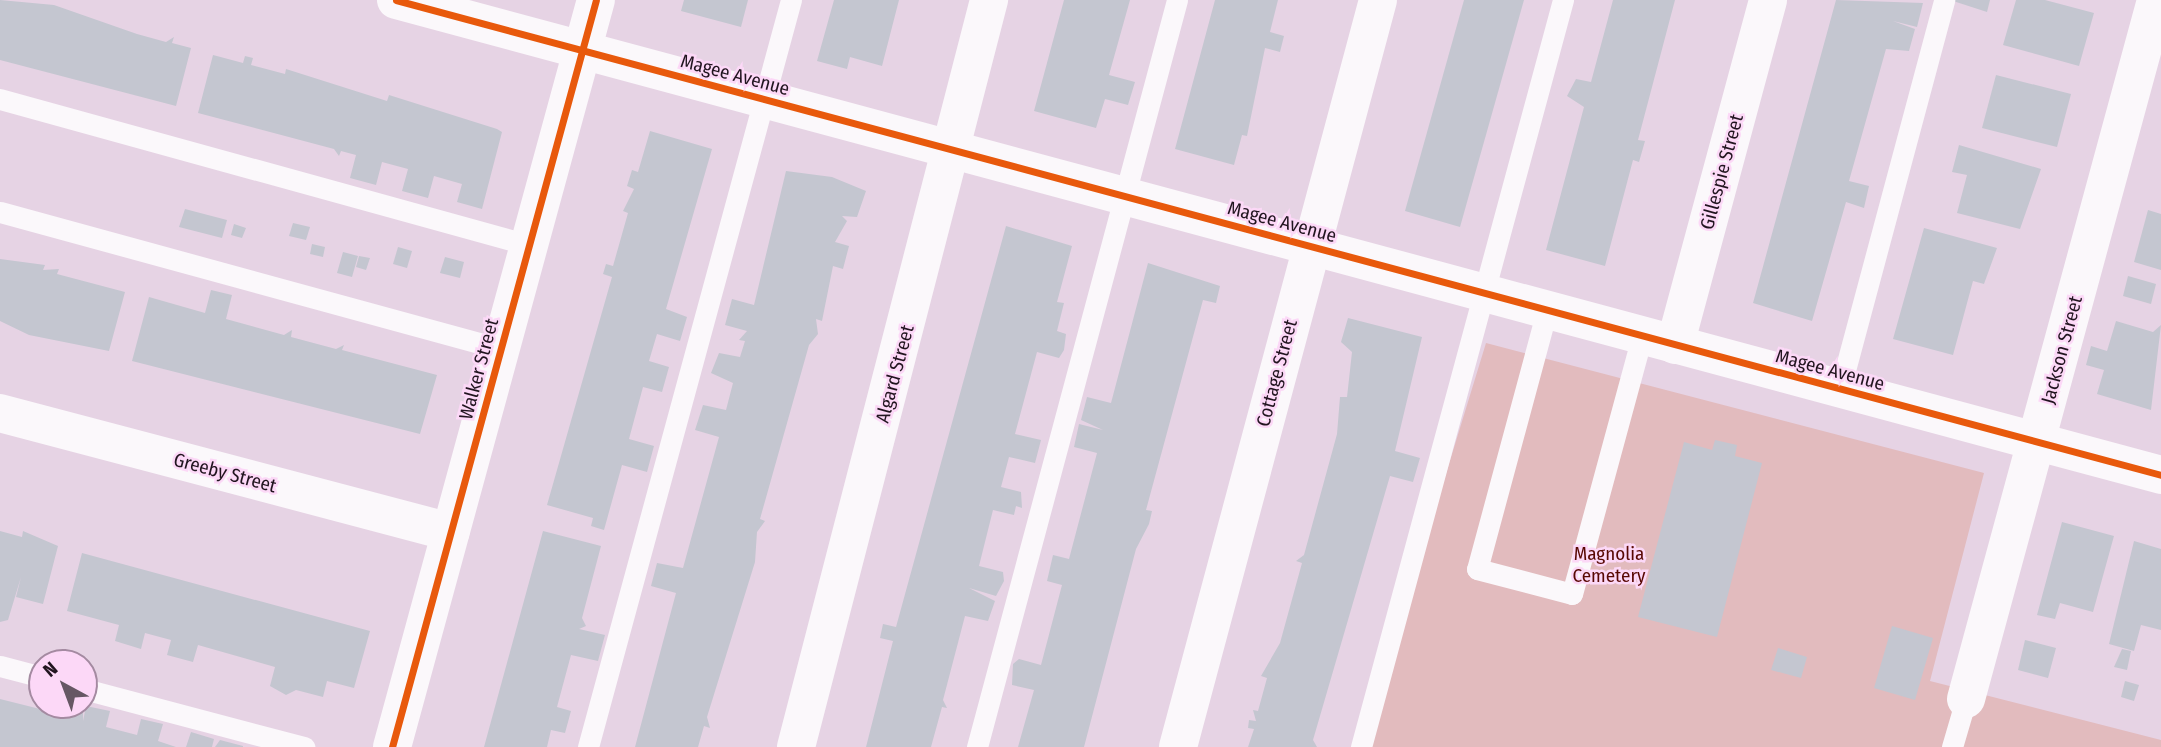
<!DOCTYPE html>
<style>
body{margin:0}
#map{position:relative;width:2161px;height:747px;overflow:hidden;background:#e6d3e4;font-family:"Fira Sans Condensed",sans-serif}
div>[style]{position:absolute}
[style*='--x']{left:calc(var(--x)*1px);top:calc(var(--y)*1px);width:calc(var(--w)*1px);rotate:calc(var(--a)*1deg)}
.green>*{inset:0;background:#e2bbbe}
.building>*{inset:0;background:#c4c6d0}
.service>*{height:21px;margin:-10.5px;padding:0 10.5px;transform-origin:10.5px;border-radius:10.5px;background:#fbf8fb}
.minor>*{height:38px;margin:-19px;padding:0 19px;transform-origin:19px;border-radius:19px;background:#fbf8fb}
.cycleway>*{height:7px;margin:-3.5px;padding:0 3.5px;transform-origin:3.5px;border-radius:3.5px;background:#e8590c}
span{translate:-50% -50%;white-space:nowrap;text-align:center;line-height:1.15;-webkit-text-stroke:5px #fcd8f7;paint-order:stroke}
.street-label{font-size:19px;color:#21141f}
.park-label{font-size:19px;color:#580803}
.north{position:absolute;left:28px;top:649px;width:70px;height:70px;box-sizing:border-box;background:#fcd8f7;border:2px solid #a48aa1;border-radius:50%;rotate:319deg;font-size:19px;font-weight:700;line-height:28px;text-align:center;color:#21141f}
.north::after{content:'';display:block;margin:auto;width:24px;height:32px;background:#665764;clip-path:polygon(50% 0,100% 100%,50% 72%,0 100%)}
</style>
<div id="map">
<div class="green">
<i style="clip-path:polygon(1486px 343px,1984px 473px,1930px 681px,2161px 740px,2161px 747px,1371px 747px,1422px 552px)"></i>
</div>
<div class="building">
<i style="clip-path:polygon(0 0,54px 5px,137px 34px,166px 42px,174px 37px,172px 43px,191px 48px,176px 106px,0 60px)"></i>
<i style="clip-path:polygon(684px 0,748px 0,741px 27px,681px 11px)"></i>
<i style="clip-path:polygon(834px 0,899px 0,882px 66px,850px 57px,847px 69px,817px 61px)"></i>
<i style="clip-path:polygon(1064px 0,1130px 0,1109px 75px,1135px 82px,1128px 105px,1105px 99px,1096px 128px,1034px 111px)"></i>
<i style="clip-path:polygon(1215px 0,1278px 0,1270px 32px,1284px 36px,1280px 52px,1265px 48px,1247px 136px,1242px 135px,1234px 165px,1175px 149px)"></i>
<i style="clip-path:polygon(1464px 0,1524px 0,1460px 227px,1405px 211px)"></i>
<i style="clip-path:polygon(1613px 0,1675px 0,1638px 140px,1645px 141px,1639px 162px,1633px 160px,1605px 266px,1546px 250px,1584px 107px,1567px 96px,1576px 79px,1591px 82px)"></i>
<i style="clip-path:polygon(1836px 0,1923px 3px,1917px 27px,1893px 21px,1915px 29px,1909px 51px,1886px 49px,1849px 181px,1869px 186px,1864px 208px,1846px 202px,1812px 321px,1753px 303px)"></i>
<i style="clip-path:polygon(1950px 0,1990px 0,1987px 12px)"></i>
<i style="clip-path:polygon(2016px 0,2045px 0,2094px 13px,2079px 66px,2003px 45px)"></i>
<i style="clip-path:polygon(213px 55px,243px 63px,245px 56px,253px 58px,251px 65px,285px 74px,286px 69px,387px 101px,389px 95px,497px 129px,502px 132px,482px 209px,457px 202px,462px 184px,434px 176px,428px 198px,402px 191px,408px 169px,382px 162px,376px 185px,350px 178px,356px 155px,341px 151px,339px 156px,334px 149px,198px 113px)"></i>
<i style="clip-path:polygon(1996px 75px,2071px 94px,2057px 147px,1982px 128px)"></i>
<i style="clip-path:polygon(650px 131px,712px 149px,666px 309px,687px 317px,680px 341px,657px 334px,649px 361px,669px 367px,662px 392px,643px 387px,629px 439px,654px 446px,647px 472px,622px 465px,604px 530px,591px 526px,593px 518px,547px 505px,612px 277px,603px 274px,606px 264px,613px 266px,628px 213px,623px 211px,634px 189px,627px 186px,632px 170px,638px 172px)"></i>
<i style="clip-path:polygon(1959px 145px,2041px 169px,2020px 229px,1957px 213px,1967px 175px,1952px 172px)"></i>
<i style="clip-path:polygon(786px 171px,832px 177px,866px 191px,857px 217px,842px 216px,847px 221px,835px 242px,849px 246px,843px 269px,833px 266px,822px 321px,816px 319px,818px 334px,809px 345px,760px 519px,765px 521px,757px 532px,755px 562px,707px 717px,710px 728px,704px 726px,698px 747px,635px 747px,676px 593px,651px 586px,657px 563px,683px 568px,719px 437px,695px 430px,703px 405px,726px 410px,733px 383px,711px 373px,719px 353px,740px 357px,745px 341px,739px 340px,747px 331px,725px 325px,732px 299px,754px 305px)"></i>
<i style="clip-path:polygon(185px 209px,227px 220px,222px 238px,179px 227px)"></i>
<i style="clip-path:polygon(2148px 210px,2161px 214px,2161px 270px,2134px 262px)"></i>
<i style="clip-path:polygon(293px 223px,310px 227px,306px 240px,289px 236px)"></i>
<i style="clip-path:polygon(234px 224px,246px 228px,242px 238px,231px 235px)"></i>
<i style="clip-path:polygon(1006px 226px,1072px 246px,1057px 302px,1064px 303px,1057px 331px,1066px 334px,1064px 350px,1059px 358px,1037px 352px,1015px 434px,1041px 440px,1035px 463px,1009px 457px,1001px 487px,1021px 492px,1022px 508px,1016px 506px,1014px 515px,993px 510px,979px 566px,1003px 572px,1004px 581px,996px 596px,969px 588px,995px 601px,988px 621px,965px 616px,943px 700px,947px 708px,942px 707px,931px 747px,866px 747px,893px 641px,880px 638px,883px 624px,896px 627px)"></i>
<i style="clip-path:polygon(1924px 228px,1997px 248px,1984px 284px,1973px 281px,1953px 355px,1893px 339px)"></i>
<i style="clip-path:polygon(312px 244px,325px 247px,323px 257px,310px 254px)"></i>
<i style="clip-path:polygon(398px 247px,412px 251px,407px 268px,393px 264px)"></i>
<i style="clip-path:polygon(343px 252px,358px 256px,352px 277px,337px 273px)"></i>
<i style="clip-path:polygon(359px 256px,370px 258px,366px 270px,356px 267px)"></i>
<i style="clip-path:polygon(445px 257px,464px 262px,460px 278px,440px 273px)"></i>
<i style="clip-path:polygon(0 259px,45px 265px,43px 270px,59px 269px,57px 274px,125px 292px,109px 351px,29px 335px,0 321px)"></i>
<i style="clip-path:polygon(1148px 263px,1220px 286px,1216px 303px,1203px 300px,1146px 510px,1152px 511px,1149px 524px,1136px 549px,1084px 747px,1018px 747px,1034px 690px,1012px 685px,1013px 664px,1019px 659px,1041px 665px,1062px 585px,1047px 581px,1053px 555px,1069px 559px,1097px 453px,1074px 447px,1079px 424px,1103px 430px,1081px 420px,1087px 397px,1111px 403px)"></i>
<i style="clip-path:polygon(2128px 276px,2156px 284px,2151px 304px,2123px 296px)"></i>
<i style="clip-path:polygon(211px 290px,232px 295px,226px 319px,284px 335px,292px 330px,291px 337px,336px 349px,344px 345px,342px 350px,437px 375px,420px 434px,132px 361px,149px 297px,205px 313px)"></i>
<i style="clip-path:polygon(1348px 318px,1422px 337px,1395px 451px,1420px 458px,1413px 482px,1390px 476px,1313px 740px,1317px 747px,1248px 747px,1254px 729px,1248px 728px,1249px 720px,1256px 721px,1253px 710px,1258px 711px,1267px 678px,1261px 676px,1280px 643px,1302px 563px,1296px 561px,1304px 555px,1337px 434px,1340px 397px,1347px 397px,1352px 352px,1341px 342px)"></i>
<i style="clip-path:polygon(2116px 321px,2153px 332px,2161px 325px,2151px 410px,2097px 394px,2104px 370px,2086px 365px,2091px 346px,2107px 351px)"></i>
<i style="clip-path:polygon(1715px 440px,1737px 445px,1735px 456px,1762px 463px,1717px 637px,1638px 617px,1684px 442px,1712px 450px)"></i>
<i style="clip-path:polygon(2062px 522px,2114px 536px,2093px 612px,2060px 603px,2055px 619px,2037px 615px)"></i>
<i style="clip-path:polygon(0 531px,22px 537px,23px 531px,58px 546px,43px 604px,16px 597px,21px 577px,8px 620px,0 622px)"></i>
<i style="clip-path:polygon(543px 531px,601px 546px,582px 618px,586px 626px,579px 629px,605px 635px,598px 661px,571px 655px,557px 707px,571px 711px,565px 733px,551px 730px,547px 747px,484px 747px)"></i>
<i style="clip-path:polygon(2134px 541px,2161px 549px,2161px 630px,2141px 625px,2134px 651px,2109px 644px)"></i>
<i style="clip-path:polygon(82px 553px,370px 631px,354px 688px,327px 681px,323px 697px,296px 690px,286px 695px,270px 686px,275px 667px,198px 645px,193px 662px,167px 655px,171px 640px,145px 633px,141px 649px,115px 641px,119px 625px,67px 611px)"></i>
<i style="clip-path:polygon(1892px 626px,1933px 638px,1915px 700px,1874px 688px)"></i>
<i style="clip-path:polygon(2025px 640px,2056px 648px,2048px 678px,2018px 670px)"></i>
<i style="clip-path:polygon(1778px 648px,1807px 657px,1801px 678px,1771px 670px)"></i>
<i style="clip-path:polygon(2122px 649px,2131px 651px,2127px 670px,2114px 667px)"></i>
<i style="clip-path:polygon(2125px 681px,2139px 685px,2134px 701px,2121px 697px)"></i>
<i style="clip-path:polygon(0 699px,56px 713px,59px 705px,83px 707px,83px 721px,86px 706px,110px 711px,106px 727px,137px 735px,141px 719px,163px 724px,158px 741px,176px 747px,0 747px)"></i>
<i style="clip-path:polygon(191px 732px,214px 739px,212px 747px,186px 747px)"></i>
<i style="clip-path:polygon(220px 740px,243px 746px,243px 747px,215px 747px)"></i>
</div>
<div class="service">
<i style="--x:0;--y:99;--w:549;--a:15.43"></i>
<i style="--x:0;--y:212;--w:519;--a:15.29"></i>
<i style="--x:1547;--y:310;--w:268;--a:105.1"></i>
<i style="--x:1477;--y:569;--w:98;--a:14.7"></i>
<i style="--x:1572;--y:594;--w:267;--a:-74.8"></i>
<i style="--x:1840;--y:389;--w:403;--a:-75"></i>
<i style="--x:0;--y:666;--w:43;--a:14.7"></i>
<i style="--x:84;--y:689;--w:228;--a:14.8"></i>
<i style="--x:588;--y:747;--w:774;--a:-74.8"></i>
<i style="--x:977;--y:747;--w:773;--a:-75.01"></i>
<i style="--x:1361;--y:747;--w:774;--a:-74.87"></i>
<i style="--x:1952;--y:747;--w:50;--a:-73.7"></i>
</div>
<div class="minor">
<i style="--x:396;--y:0;--w:1828;--a:15.06"></i>
<i style="--x:1675;--y:345;--w:357;--a:-74.9"></i>
<i style="--x:0;--y:413;--w:466;--a:14.8"></i>
<i style="--x:1966;--y:699;--w:724;--a:-74.79"></i>
<i style="--x:392;--y:747;--w:774;--a:-74.73"></i>
<i style="--x:796;--y:747;--w:772;--a:-75.51"></i>
<i style="--x:1178;--y:747;--w:773;--a:-75.01"></i>
</div>
<div class="cycleway">
<i style="--x:396;--y:0;--w:1828;--a:15.06"></i>
<i style="--x:392;--y:747;--w:774;--a:-74.73"></i>
</div>
<div class="street-label">
<span style="left:735px;top:75px;rotate:15deg">Magee Avenue</span>
<span style="left:1722px;top:172px;rotate:-75deg">Gillespie Street</span>
<span style="left:1282px;top:222px;rotate:15deg">Magee Avenue</span>
<span style="left:2062px;top:350px;rotate:-75deg">Jackson Street</span>
<span style="left:479px;top:369px;rotate:-75deg">Walker Street</span>
<span style="left:1830px;top:370px;rotate:15deg">Magee Avenue</span>
<span style="left:1277px;top:373px;rotate:-75deg">Cottage Street</span>
<span style="left:895px;top:374px;rotate:-75deg">Algard Street</span>
<span style="left:225px;top:473px;rotate:15deg">Greeby Street</span>
</div>
<div class="park-label">
<span style="left:1609px;top:565px">Magnolia<br>Cemetery</span>
</div>
<div class="north">N</div>
</div>
